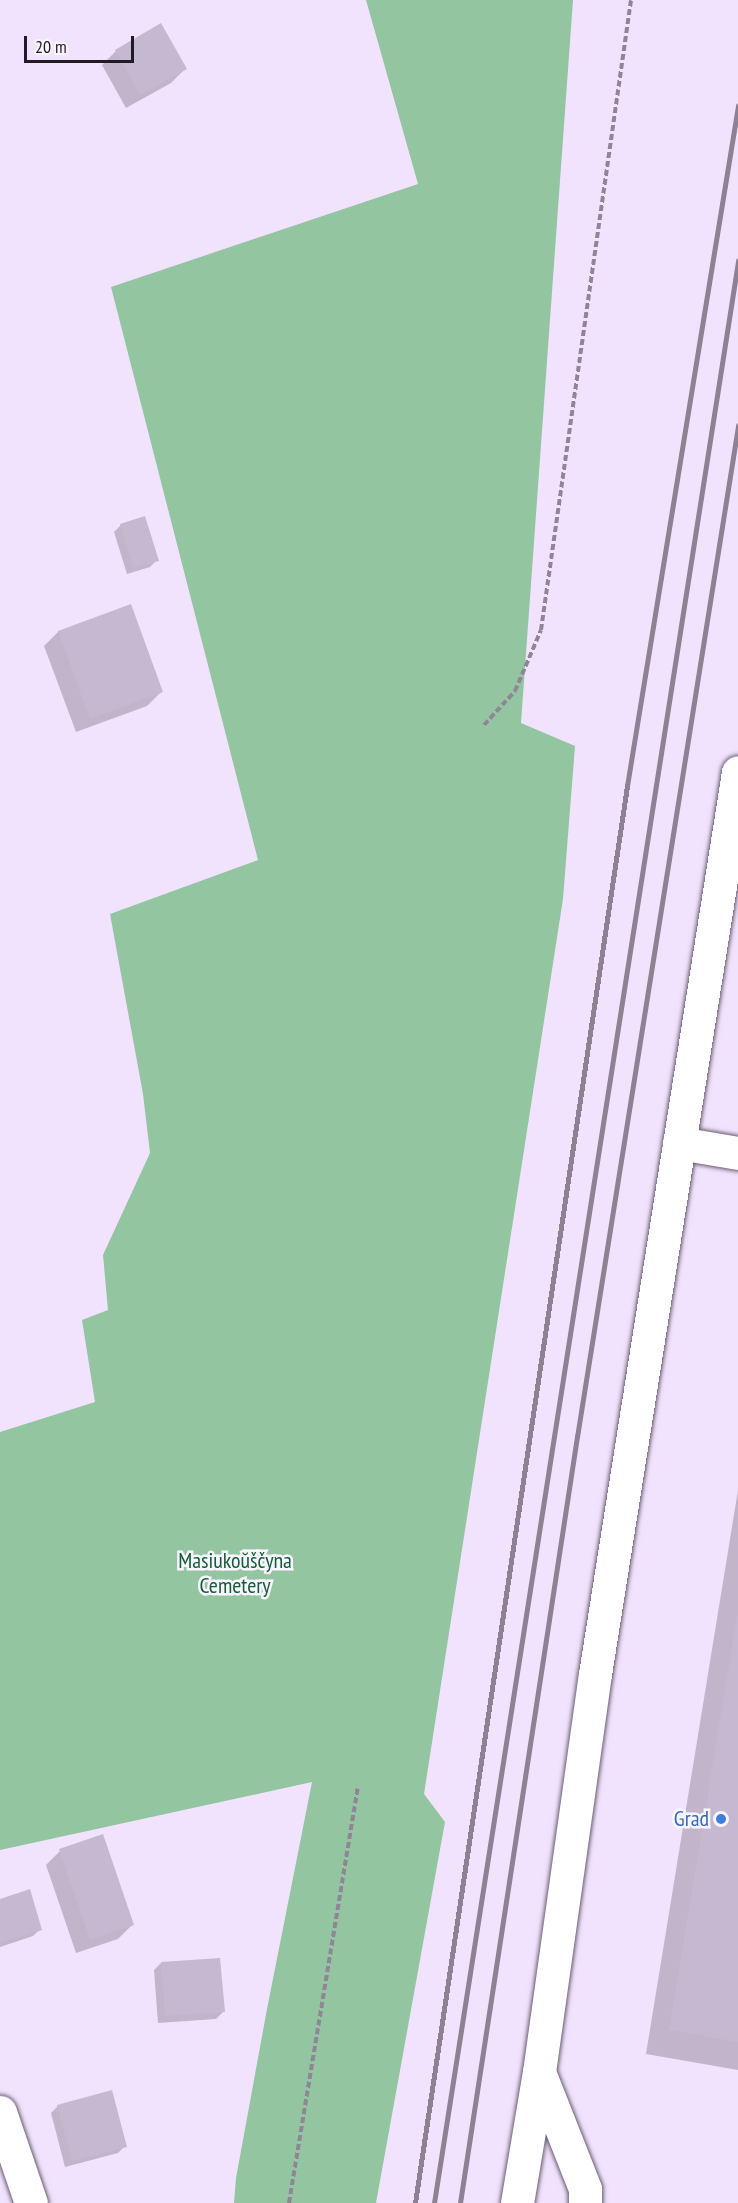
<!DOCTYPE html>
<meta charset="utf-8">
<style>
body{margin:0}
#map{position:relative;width:738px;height:2203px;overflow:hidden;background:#f1e3fd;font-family:"PT Sans Narrow",sans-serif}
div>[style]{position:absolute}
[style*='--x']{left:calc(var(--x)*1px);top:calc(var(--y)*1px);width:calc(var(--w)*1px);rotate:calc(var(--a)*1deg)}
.green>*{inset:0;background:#93c5a1}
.shadow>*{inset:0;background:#0003}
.building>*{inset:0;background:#c5b8d1}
.path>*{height:4px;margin-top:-2px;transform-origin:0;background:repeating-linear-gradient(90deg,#908598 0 6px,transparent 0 9px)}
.roads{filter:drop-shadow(0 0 2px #6a5d73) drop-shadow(0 0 2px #6a5d73)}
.minor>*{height:33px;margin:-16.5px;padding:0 16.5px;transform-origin:16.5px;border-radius:16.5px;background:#fff}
.rail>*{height:4.5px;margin:-2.25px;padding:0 2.25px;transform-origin:2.25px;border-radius:2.25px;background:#8c8294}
.dots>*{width:16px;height:16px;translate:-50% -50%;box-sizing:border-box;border:3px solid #faf4ff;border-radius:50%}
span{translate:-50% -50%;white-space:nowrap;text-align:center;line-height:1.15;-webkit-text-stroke:5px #faf4ff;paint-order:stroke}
.park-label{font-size:22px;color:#125f34}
.shop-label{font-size:22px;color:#366cbe}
.right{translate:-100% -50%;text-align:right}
.scale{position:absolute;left:24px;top:36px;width:110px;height:27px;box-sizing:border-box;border:3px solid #211b25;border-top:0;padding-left:8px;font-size:18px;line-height:21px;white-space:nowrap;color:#211b25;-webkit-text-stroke:4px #faf4ff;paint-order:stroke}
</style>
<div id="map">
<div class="green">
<i style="clip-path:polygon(366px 0,573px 0,521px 723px,575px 746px,563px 899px,424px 1794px,445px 1822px,376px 2203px,234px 2203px,236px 2178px,267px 2009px,312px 1782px,0 1850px,0 1432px,95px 1402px,82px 1320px,108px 1310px,103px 1255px,150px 1153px,143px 1094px,110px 914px,258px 860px,111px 287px,418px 184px)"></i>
</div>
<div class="shadow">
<i style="clip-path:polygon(116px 51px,185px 69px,171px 83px,126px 108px,102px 65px)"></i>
<i style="clip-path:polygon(121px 525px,157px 560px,150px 567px,127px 574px,114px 532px)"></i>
<i style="clip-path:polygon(130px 606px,161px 692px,147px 706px,76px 732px,44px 646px,58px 632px)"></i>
<i style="clip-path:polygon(738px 1490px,738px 2070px,646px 2054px)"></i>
<i style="clip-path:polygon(60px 1851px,132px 1925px,118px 1939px,76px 1953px,46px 1865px)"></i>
<i style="clip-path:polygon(0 1900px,40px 1929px,33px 1936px,0 1947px)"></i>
<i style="clip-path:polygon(161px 1963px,223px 2012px,216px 2019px,158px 2023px,154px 1970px)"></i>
<i style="clip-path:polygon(58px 2106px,125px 2146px,118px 2153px,65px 2167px,51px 2113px)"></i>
</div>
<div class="building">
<i style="clip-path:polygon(161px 23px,187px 69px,140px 95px,115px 50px)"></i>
<i style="clip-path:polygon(145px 516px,159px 561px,133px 568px,120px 524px)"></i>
<i style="clip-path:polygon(131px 604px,163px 692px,90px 719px,58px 631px)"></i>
<i style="clip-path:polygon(737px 1616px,738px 1616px,738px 2042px,669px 2030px)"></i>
<i style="clip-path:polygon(103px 1834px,134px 1925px,90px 1940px,59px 1849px)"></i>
<i style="clip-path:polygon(30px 1889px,42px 1930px,0 1943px,0 1899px)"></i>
<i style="clip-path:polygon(220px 1958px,225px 2012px,165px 2016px,161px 1962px)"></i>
<i style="clip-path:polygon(112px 2090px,127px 2147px,72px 2161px,57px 2105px)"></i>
</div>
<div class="path">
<i style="--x:484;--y:725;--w:46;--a:-47.6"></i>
<i style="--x:515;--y:691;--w:66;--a:-66.9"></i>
<i style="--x:541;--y:630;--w:636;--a:-81.87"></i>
<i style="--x:289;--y:2203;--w:421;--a:-80.6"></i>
</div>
<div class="roads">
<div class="minor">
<i style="--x:679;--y:1143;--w:60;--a:9.6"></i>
<i style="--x:539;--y:2072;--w:126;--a:68.5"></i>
<i style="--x:585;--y:2189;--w:14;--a:90"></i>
<i style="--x:0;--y:2112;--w:96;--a:71.2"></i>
<i style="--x:517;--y:2203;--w:133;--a:-80.5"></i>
<i style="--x:539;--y:2072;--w:402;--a:-82"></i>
<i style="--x:595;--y:1674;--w:913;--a:-80.99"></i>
</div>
</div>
<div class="rail">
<i style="--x:415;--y:2203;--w:1433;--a:-81.49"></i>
<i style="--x:627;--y:786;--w:689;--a:-80.73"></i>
<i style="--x:434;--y:2203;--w:1966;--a:-81.1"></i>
<i style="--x:460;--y:2203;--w:775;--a:-81.32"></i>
<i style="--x:577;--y:1437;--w:1024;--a:-80.95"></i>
</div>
<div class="dots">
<i style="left:721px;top:1819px;background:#3f7fe0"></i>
</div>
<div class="park-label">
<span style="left:235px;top:1573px">Masiukoŭščyna<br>Cemetery</span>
</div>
<div class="shop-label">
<span class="right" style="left:709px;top:1819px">Grad</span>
</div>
<div class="scale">20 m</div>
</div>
